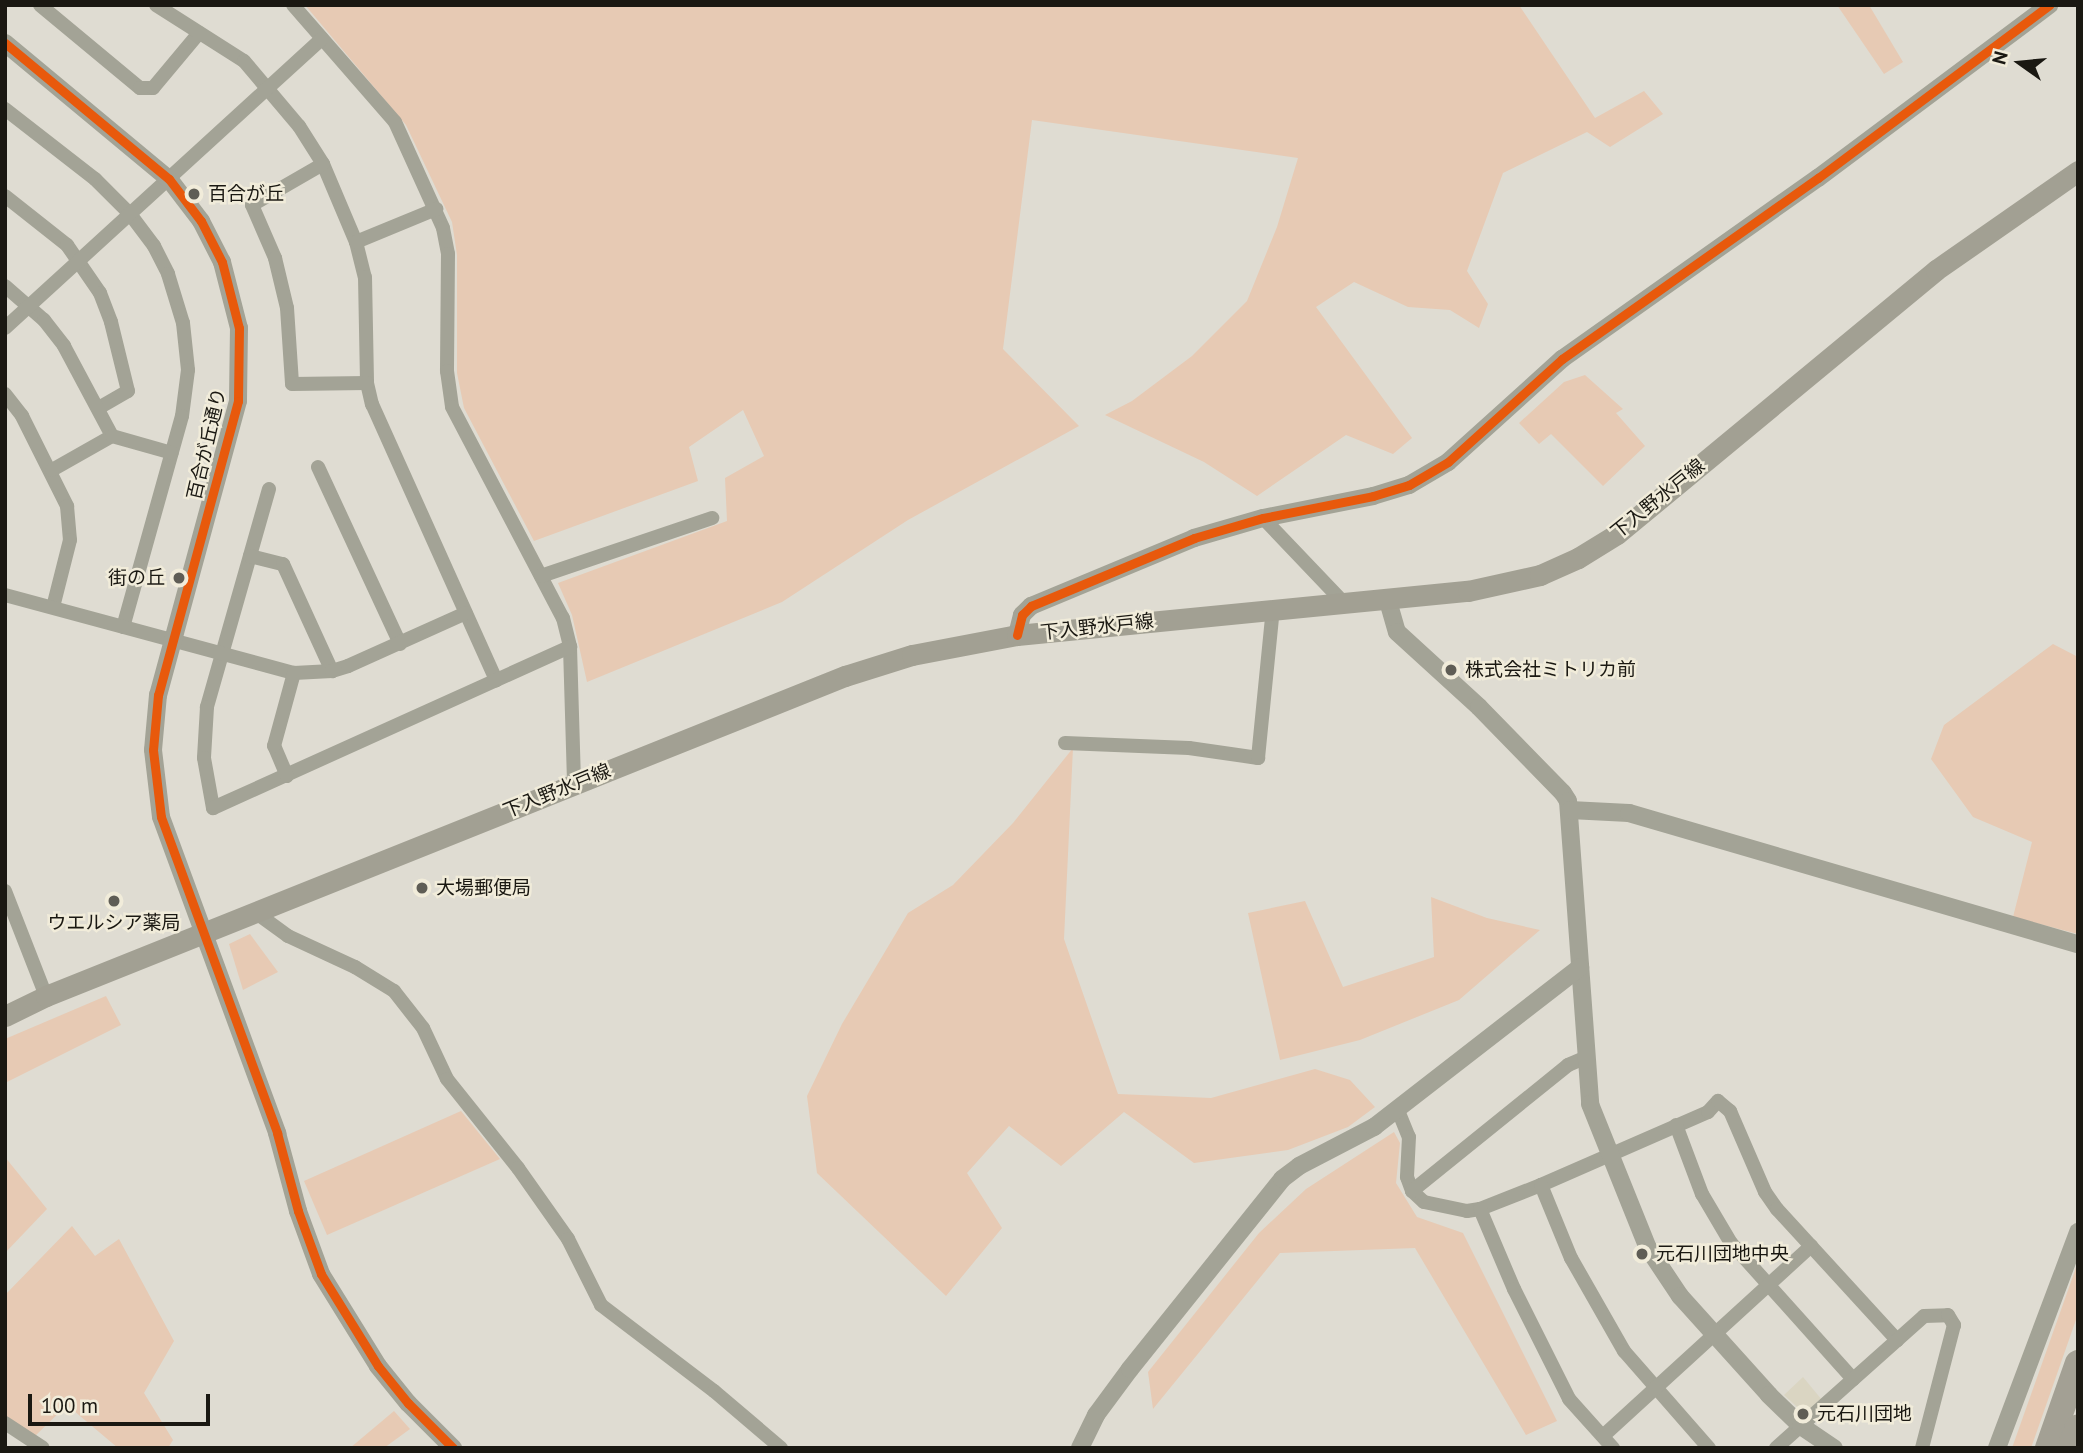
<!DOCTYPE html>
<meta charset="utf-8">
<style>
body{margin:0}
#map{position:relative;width:2083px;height:1453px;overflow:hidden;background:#dfdcd2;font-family:"PT Sans","Noto Sans JP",sans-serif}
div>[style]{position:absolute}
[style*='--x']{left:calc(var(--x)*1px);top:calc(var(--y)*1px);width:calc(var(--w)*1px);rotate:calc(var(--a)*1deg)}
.built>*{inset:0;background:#dad5c2}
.green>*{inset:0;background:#e7cab4}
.minor>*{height:14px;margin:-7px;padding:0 7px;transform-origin:7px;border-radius:7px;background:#a3a396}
.tertiary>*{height:18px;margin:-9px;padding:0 9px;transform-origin:9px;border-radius:9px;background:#a3a396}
.secondary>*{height:21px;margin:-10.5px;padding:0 10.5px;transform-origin:10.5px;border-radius:10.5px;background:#a2a093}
.motorway>*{height:26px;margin:-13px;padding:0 13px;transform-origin:13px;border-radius:13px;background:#a3a094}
.cycleway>*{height:9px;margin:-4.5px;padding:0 4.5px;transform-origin:4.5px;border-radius:4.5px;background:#e8590c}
.dots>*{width:19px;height:19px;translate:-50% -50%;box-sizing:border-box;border:4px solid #f1ecda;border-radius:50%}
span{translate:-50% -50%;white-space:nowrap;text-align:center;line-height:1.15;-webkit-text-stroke:5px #f1ecda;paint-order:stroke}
.poi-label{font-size:19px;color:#1a1812}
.left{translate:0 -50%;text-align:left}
.right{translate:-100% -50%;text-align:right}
.street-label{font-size:19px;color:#1a1812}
.frame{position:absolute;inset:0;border:7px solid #1a1812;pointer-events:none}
.north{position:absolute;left:1985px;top:28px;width:70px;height:70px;-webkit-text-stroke:5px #f1ecda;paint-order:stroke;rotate:285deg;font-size:19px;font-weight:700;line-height:28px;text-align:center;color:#1a1812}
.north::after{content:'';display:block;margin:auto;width:24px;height:32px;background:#1a1812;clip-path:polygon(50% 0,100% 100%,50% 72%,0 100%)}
.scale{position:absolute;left:28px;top:1394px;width:182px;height:32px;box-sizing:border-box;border:4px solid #1a1812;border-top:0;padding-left:9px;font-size:21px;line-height:24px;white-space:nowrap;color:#1a1812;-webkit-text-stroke:5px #f1ecda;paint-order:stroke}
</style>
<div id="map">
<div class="built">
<i style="clip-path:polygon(1803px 1377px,1822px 1400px,1806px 1415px,1784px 1395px)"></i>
</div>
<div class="green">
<i style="clip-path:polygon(305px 5px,1519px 5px,1595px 118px,1644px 91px,1663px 114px,1610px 147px,1587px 132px,1503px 173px,1467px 271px,1488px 304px,1479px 328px,1450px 310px,1408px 307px,1354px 282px,1316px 307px,1412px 438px,1393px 454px,1346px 435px,1257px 496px,1204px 462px,1105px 415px,1132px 401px,1192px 356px,1247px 301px,1277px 227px,1298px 158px,1032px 120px,1003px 349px,1079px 426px,908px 520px,782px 602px,587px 682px,572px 615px,558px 583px,727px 521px,725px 478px,764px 456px,743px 410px,689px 447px,698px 481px,534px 541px,464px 408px,457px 373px,457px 255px,452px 222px,406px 125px)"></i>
<i style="clip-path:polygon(1837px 5px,1869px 5px,1903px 62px,1884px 74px)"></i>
<i style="clip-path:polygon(1585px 375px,1623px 409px,1616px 413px,1645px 446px,1603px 486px,1551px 434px,1539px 444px,1519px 423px,1564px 382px)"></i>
<i style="clip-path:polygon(2053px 644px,2078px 657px,2078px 934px,2013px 917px,2032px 842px,1973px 817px,1931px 759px,1944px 725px)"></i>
<i style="clip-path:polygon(1073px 748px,1064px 939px,1118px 1094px,1211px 1098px,1315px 1069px,1350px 1080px,1375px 1107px,1348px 1127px,1288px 1150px,1194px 1163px,1124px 1112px,1061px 1166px,1009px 1126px,967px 1173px,1002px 1228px,946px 1296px,817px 1173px,807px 1096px,842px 1024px,908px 913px,953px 885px,1013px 823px)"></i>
<i style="clip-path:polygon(1431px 897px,1487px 918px,1540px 930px,1459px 1000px,1360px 1040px,1280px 1060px,1248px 913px,1305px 901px,1343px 987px,1434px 957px)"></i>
<i style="clip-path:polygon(250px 934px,278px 972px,243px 990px,229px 944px)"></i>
<i style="clip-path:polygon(106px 996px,121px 1025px,5px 1083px,5px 1039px)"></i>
<i style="clip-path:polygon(461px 1111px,500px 1159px,327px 1235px,304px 1181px)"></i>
<i style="clip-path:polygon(1394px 1132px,1400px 1143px,1396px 1183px,1417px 1217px,1463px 1233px,1557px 1421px,1526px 1435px,1415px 1248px,1280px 1253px,1153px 1409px,1148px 1372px,1259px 1233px,1306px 1189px)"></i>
<i style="clip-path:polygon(5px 1157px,47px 1209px,5px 1253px)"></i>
<i style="clip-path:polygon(72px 1226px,95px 1256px,119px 1239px,174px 1341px,144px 1393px,173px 1440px,168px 1448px,118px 1448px,67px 1405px,35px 1436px,5px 1416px,5px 1295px)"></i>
<i style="clip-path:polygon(2078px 1262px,2078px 1314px,2031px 1448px,2012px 1448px)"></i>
<i style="clip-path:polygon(394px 1411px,410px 1429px,384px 1448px,350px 1448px)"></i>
</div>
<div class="minor">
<i style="--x:40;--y:5;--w:130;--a:39.7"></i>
<i style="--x:140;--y:88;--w:13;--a:0"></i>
<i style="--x:153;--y:88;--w:72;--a:-50.1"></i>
<i style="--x:156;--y:5;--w:104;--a:32.5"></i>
<i style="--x:244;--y:61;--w:85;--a:49.8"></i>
<i style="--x:299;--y:126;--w:45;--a:57.7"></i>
<i style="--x:323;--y:164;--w:85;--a:67.1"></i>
<i style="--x:356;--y:242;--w:36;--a:76"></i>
<i style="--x:365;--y:277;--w:106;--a:88.9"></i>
<i style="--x:367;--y:383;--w:22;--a:77"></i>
<i style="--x:372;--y:404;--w:303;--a:65.8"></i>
<i style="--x:293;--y:5;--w:155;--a:48.9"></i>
<i style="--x:395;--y:122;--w:116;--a:65.6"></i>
<i style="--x:443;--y:228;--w:26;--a:79"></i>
<i style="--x:448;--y:254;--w:117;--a:90.5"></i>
<i style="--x:447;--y:371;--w:36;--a:82"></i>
<i style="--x:452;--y:407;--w:238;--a:62.3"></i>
<i style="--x:563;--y:618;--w:30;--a:76"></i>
<i style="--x:570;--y:647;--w:137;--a:88.3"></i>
<i style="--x:5;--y:109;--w:114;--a:37.9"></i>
<i style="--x:95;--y:179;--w:49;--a:45"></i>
<i style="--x:130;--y:214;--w:40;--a:53"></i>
<i style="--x:154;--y:246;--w:31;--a:63"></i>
<i style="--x:168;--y:274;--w:51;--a:73"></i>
<i style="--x:183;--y:323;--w:47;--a:83.9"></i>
<i style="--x:188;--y:370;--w:46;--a:97.4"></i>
<i style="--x:182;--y:416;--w:219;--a:105.6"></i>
<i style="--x:323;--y:164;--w:82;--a:150"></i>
<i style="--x:252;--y:205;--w:58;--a:66.5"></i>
<i style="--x:275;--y:258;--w:51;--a:76.5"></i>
<i style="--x:287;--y:308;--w:76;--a:86.2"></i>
<i style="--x:292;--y:384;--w:75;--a:-0.8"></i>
<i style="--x:5;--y:196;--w:79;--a:38.3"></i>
<i style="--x:67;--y:245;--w:58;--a:55.5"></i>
<i style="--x:100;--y:293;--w:31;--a:69"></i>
<i style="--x:111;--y:322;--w:71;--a:76.2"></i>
<i style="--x:128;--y:391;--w:34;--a:150"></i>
<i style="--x:356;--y:242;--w:87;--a:-22.4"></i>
<i style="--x:5;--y:286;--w:52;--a:41.1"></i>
<i style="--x:44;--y:320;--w:33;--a:52"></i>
<i style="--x:64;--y:346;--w:102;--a:61.9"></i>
<i style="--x:5;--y:328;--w:429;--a:-42.4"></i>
<i style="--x:5;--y:394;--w:28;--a:52"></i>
<i style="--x:22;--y:416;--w:101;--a:63.4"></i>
<i style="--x:67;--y:506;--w:34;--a:85"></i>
<i style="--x:70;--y:540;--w:69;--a:104.2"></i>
<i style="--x:318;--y:467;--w:195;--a:65.1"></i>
<i style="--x:52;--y:470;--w:69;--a:-29.5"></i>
<i style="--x:112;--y:436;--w:62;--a:15.8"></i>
<i style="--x:269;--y:489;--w:227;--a:105.9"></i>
<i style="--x:207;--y:707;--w:51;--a:93.4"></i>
<i style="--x:204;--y:758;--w:51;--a:79.8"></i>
<i style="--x:213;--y:808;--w:392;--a:-24.3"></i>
<i style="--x:1263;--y:518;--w:119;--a:46.4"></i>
<i style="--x:250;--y:556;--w:34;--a:14"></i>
<i style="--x:283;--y:564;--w:118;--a:65.4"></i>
<i style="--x:541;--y:576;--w:181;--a:-18.7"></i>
<i style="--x:5;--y:595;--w:299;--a:15.1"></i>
<i style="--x:294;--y:673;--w:38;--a:-3"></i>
<i style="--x:332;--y:671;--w:17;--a:-17"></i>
<i style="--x:348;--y:666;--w:129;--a:-24.2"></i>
<i style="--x:1065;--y:743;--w:124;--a:2.3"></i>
<i style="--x:1189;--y:748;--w:70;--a:8.2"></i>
<i style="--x:1258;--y:758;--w:150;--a:-84.3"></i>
<i style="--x:287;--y:776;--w:33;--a:-113"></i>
<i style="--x:274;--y:746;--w:76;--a:-74.7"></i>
<i style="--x:5;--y:891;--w:113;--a:68.7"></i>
<i style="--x:255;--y:912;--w:41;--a:36"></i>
<i style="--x:288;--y:936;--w:74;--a:24.8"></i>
<i style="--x:355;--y:967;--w:46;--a:31.6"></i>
<i style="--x:394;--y:991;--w:47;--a:51.9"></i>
<i style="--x:423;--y:1028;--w:56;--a:64.8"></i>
<i style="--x:447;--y:1079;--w:114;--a:51.4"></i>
<i style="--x:518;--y:1168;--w:87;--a:54.8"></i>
<i style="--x:568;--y:1239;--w:74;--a:63.4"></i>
<i style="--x:601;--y:1305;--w:142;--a:37.3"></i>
<i style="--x:714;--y:1391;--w:88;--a:40.4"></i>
<i style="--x:1397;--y:1108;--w:31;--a:68"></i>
<i style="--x:1409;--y:1137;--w:40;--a:92.9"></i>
<i style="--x:1407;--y:1177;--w:15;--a:70"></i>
<i style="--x:1412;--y:1191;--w:16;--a:43"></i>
<i style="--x:1424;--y:1202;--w:44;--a:11.8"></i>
<i style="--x:1467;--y:1211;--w:13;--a:-9"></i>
<i style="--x:1480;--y:1209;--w:66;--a:-21.5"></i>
<i style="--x:1541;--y:1185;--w:182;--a:-23.6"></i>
<i style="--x:1708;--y:1112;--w:15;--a:-48"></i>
<i style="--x:1718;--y:1101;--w:16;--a:40"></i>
<i style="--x:1730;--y:1111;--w:88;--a:66.6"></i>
<i style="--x:1765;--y:1192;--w:21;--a:55"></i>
<i style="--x:1777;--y:1209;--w:178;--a:47.5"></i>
<i style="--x:1676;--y:1125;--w:74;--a:69.4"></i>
<i style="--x:1702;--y:1194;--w:57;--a:59.4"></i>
<i style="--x:1731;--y:1243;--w:183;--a:48.1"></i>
<i style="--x:1541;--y:1185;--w:79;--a:67.7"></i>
<i style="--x:1571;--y:1258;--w:107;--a:60.3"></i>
<i style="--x:1624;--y:1351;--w:129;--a:48.8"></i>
<i style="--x:1412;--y:1191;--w:201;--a:-38.9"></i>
<i style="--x:1568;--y:1065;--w:21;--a:-23"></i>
<i style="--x:1480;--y:1209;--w:87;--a:67"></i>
<i style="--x:1514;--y:1289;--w:123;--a:63.4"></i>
<i style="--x:1569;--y:1399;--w:66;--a:48.1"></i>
<i style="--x:5;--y:1423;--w:45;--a:33.3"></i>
<i style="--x:1603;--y:1436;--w:282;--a:-42.4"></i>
<i style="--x:1776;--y:1448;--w:198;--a:-41.7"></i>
<i style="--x:1924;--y:1316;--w:24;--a:-2"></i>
<i style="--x:1948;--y:1315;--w:12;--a:59"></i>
<i style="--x:1954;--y:1325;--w:127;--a:104.6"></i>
</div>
<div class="tertiary">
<i style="--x:5;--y:43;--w:213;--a:39.7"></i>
<i style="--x:169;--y:179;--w:53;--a:52.7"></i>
<i style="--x:201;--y:221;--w:46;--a:62.9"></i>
<i style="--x:222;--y:262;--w:68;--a:75.6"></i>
<i style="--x:239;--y:328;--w:73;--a:90.8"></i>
<i style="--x:238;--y:401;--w:305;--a:105.2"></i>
<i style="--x:158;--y:695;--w:55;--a:95.2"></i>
<i style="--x:153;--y:750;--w:67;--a:83.2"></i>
<i style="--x:161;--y:817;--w:337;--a:69.8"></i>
<i style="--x:277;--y:1133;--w:81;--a:74.9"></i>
<i style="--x:298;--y:1211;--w:67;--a:69.9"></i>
<i style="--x:321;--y:1274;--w:108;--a:58.2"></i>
<i style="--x:378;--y:1366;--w:48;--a:51"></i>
<i style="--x:408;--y:1403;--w:64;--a:45"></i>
<i style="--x:1388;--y:601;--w:32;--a:74"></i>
<i style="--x:1397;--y:632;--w:111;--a:42.4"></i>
<i style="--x:1479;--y:707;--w:120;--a:45.7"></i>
<i style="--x:1563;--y:793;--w:9;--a:58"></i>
<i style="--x:1568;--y:801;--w:304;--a:85.8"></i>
<i style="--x:1590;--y:1104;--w:155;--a:68.1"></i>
<i style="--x:1648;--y:1248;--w:58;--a:56.3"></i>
<i style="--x:1680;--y:1296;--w:133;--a:48"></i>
<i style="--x:1769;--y:1395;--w:45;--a:44.1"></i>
<i style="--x:1801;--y:1426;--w:40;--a:34"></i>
<i style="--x:1017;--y:635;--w:21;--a:-76"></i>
<i style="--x:1022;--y:615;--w:13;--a:-45"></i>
<i style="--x:1031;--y:606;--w:177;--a:-22.6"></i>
<i style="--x:1194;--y:538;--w:72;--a:-16.2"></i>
<i style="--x:1263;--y:518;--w:112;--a:-11.3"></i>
<i style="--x:1373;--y:496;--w:38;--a:-17"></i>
<i style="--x:1409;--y:485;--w:45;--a:-30.5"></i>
<i style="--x:1448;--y:462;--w:154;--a:-42.1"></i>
<i style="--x:1562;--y:359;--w:314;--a:-35.3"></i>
<i style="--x:1818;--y:178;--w:289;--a:-36.8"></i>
<i style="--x:1570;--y:810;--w:59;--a:2.9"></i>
<i style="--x:1629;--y:813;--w:468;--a:16.3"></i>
<i style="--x:1080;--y:1448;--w:37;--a:-64"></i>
<i style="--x:1096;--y:1415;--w:57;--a:-53.5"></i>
<i style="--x:1130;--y:1369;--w:243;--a:-51.3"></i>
<i style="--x:1282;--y:1179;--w:21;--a:-37"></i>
<i style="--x:1299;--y:1166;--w:85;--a:-27.5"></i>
<i style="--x:1374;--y:1127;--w:261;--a:-37.8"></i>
<i style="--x:1997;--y:1448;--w:231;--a:-69.4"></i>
</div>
<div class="secondary">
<i style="--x:5;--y:1016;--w:46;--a:-26"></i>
<i style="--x:46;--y:996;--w:861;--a:-21.83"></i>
<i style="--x:845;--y:676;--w:70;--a:-17.4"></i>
<i style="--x:912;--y:655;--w:107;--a:-10.8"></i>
<i style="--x:1017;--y:635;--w:453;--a:-5.6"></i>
<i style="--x:1468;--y:591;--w:74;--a:-12.5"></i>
<i style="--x:1540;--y:575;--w:42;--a:-24.1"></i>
<i style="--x:1578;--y:558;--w:46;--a:-31.6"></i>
<i style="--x:1617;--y:534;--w:414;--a:-39.6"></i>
<i style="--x:1936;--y:270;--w:173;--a:-34.9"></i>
</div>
<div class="motorway">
<i style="--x:2048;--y:1448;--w:90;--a:-70.6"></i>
<i style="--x:2070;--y:1448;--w:22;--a:-69"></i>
</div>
<div class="cycleway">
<i style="--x:5;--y:43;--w:213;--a:39.7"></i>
<i style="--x:169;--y:179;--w:53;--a:52.7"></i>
<i style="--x:201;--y:221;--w:46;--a:62.9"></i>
<i style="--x:222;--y:262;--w:68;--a:75.6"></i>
<i style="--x:239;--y:328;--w:73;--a:90.8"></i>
<i style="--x:238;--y:401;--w:305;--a:105.2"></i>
<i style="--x:158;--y:695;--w:55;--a:95.2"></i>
<i style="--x:153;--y:750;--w:67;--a:83.2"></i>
<i style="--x:161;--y:817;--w:337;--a:69.8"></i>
<i style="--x:277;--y:1133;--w:81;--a:74.9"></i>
<i style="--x:298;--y:1211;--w:67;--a:69.9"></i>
<i style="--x:321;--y:1274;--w:108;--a:58.2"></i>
<i style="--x:378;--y:1366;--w:48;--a:51"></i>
<i style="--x:408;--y:1403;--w:64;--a:45"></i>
<i style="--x:1017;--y:635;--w:21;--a:-76"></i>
<i style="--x:1022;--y:615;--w:13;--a:-45"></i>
<i style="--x:1031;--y:606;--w:177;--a:-22.6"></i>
<i style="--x:1194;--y:538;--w:72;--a:-16.2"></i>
<i style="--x:1263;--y:518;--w:112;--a:-11.3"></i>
<i style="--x:1373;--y:496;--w:38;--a:-17"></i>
<i style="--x:1409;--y:485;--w:45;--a:-30.5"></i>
<i style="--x:1448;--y:462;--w:154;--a:-42.1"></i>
<i style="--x:1562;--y:359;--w:314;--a:-35.3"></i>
<i style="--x:1818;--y:178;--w:289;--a:-36.8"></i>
</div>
<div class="dots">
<i style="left:194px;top:194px;background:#5f5d55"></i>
<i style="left:179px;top:578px;background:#5f5d55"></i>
<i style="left:1451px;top:670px;background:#5f5d55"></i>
<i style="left:422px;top:888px;background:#5f5d55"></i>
<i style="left:114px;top:901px;background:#5f5d55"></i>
<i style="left:1642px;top:1254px;background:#5f5d55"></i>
<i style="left:1803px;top:1414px;background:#5f5d55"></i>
</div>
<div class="poi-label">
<span class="left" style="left:208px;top:194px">百合が丘</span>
<span class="right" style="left:165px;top:578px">街の丘</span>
<span class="left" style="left:1465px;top:670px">株式会社ミトリカ前</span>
<span class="left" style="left:436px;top:888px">大場郵便局</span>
<span style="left:114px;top:923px">ウエルシア薬局</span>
<span class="left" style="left:1656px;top:1254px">元石川団地中央</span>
<span class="left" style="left:1817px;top:1414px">元石川団地</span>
</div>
<div class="street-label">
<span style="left:207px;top:444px;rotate:-77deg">百合が丘通り</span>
<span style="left:1658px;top:499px;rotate:-39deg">下入野水戸線</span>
<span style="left:1097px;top:627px;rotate:-6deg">下入野水戸線</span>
<span style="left:557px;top:791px;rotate:-22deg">下入野水戸線</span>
</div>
<div class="frame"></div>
<div class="north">N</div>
<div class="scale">100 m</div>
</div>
